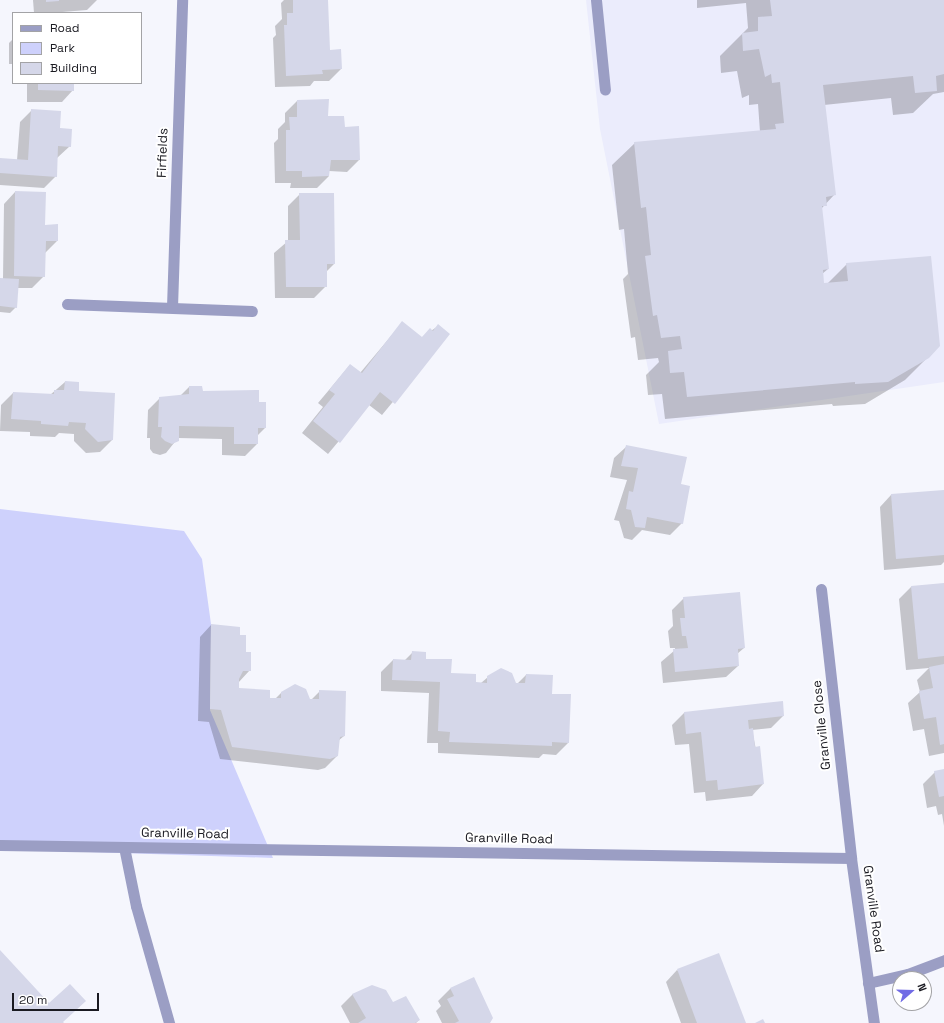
<!DOCTYPE html>
<style>
body{margin:0}
#map{position:relative;width:944px;height:1023px;overflow:hidden;background:#f5f6fd;font-family:"Space Grotesk",sans-serif}
div>[style]{position:absolute}
[style*='--x']{left:calc(var(--x)*1px);top:calc(var(--y)*1px);width:calc(var(--w)*1px);rotate:calc(var(--a)*1deg)}
.built>*{inset:0;background:#ebecfc}
.green>*{inset:0;background:#ced1fc}
.shadow>*{inset:0;background:#0003}
.building>*{inset:0;background:#d5d7e9}
.service>*{height:11px;margin:-5.5px;padding:0 5.5px;transform-origin:5.5px;border-radius:5.5px;background:#9b9ec4}
.minor>*{height:11px;margin:-5.5px;padding:0 5.5px;transform-origin:5.5px;border-radius:5.5px;background:#9b9ec4}
span{translate:-50% -50%;white-space:nowrap;text-align:center;line-height:1.15;-webkit-text-stroke:4px #fff;paint-order:stroke}
.street-label{font-size:13px;color:#1a1a21}
.legend{position:absolute;left:12px;top:12px;width:130px;height:72px;box-sizing:border-box;background:#fff;border:1px solid #a3a3a6;margin:0;padding:5px 7px;list-style:none;font-size:12px;color:#1a1a21}
.legend li{display:flex;align-items:center;gap:8px;height:20px}
.legend b{width:20px;border:1px solid #a3a3a6}
.north{position:absolute;left:892px;top:971px;width:40px;height:40px;box-sizing:border-box;background:#fff;border:1px solid #a3a3a6;border-radius:50%;rotate:70deg;font-size:11px;font-weight:700;line-height:16px;text-align:center;color:#1a1a21}
.north::after{content:'';display:block;margin:auto;width:14px;height:18px;background:#716be5;clip-path:polygon(50% 0,100% 100%,50% 72%,0 100%)}
.scale{position:absolute;left:12px;top:993px;width:87px;height:18px;box-sizing:border-box;border:2px solid #1a1a21;border-top:0;padding-left:5px;font-size:12px;line-height:14px;white-space:nowrap;color:#1a1a21;-webkit-text-stroke:3px #fff;paint-order:stroke}
</style>
<div id="map">
<div class="built">
<i style="clip-path:polygon(586px 0,944px 0,944px 382px,659px 424px,600px 129px)"></i>
</div>
<div class="green">
<i style="clip-path:polygon(0 509px,184px 531px,202px 559px,211px 624px,210px 710px,273px 858px,0 849px)"></i>
</div>
<div class="shadow">
<i style="clip-path:polygon(33px 0,97px 0,87px 10px,50px 13px,34px 13px)"></i>
<i style="clip-path:polygon(284px 0,327px 0,329px 51px,341px 69px,329px 81px,314px 81px,310px 86px,275px 87px,273px 38px,276px 35px,275px 26px,282px 19px,281px 3px)"></i>
<i style="clip-path:polygon(697px 0,944px 0,944px 92px,933px 94px,913px 113px,893px 115px,891px 98px,824px 105px,834px 195px,821px 209px,828px 269px,822px 274px,823px 284px,827px 284px,847px 264px,939px 346px,905px 380px,865px 404px,833px 406px,832px 404px,665px 419px,662px 394px,648px 395px,646px 375px,659px 362px,658px 358px,638px 360px,635px 337px,631px 338px,623px 279px,628px 274px,624px 229px,619px 230px,612px 165px,635px 143px,760px 132px,758px 104px,749px 105px,749px 95px,742px 98px,737px 71px,721px 73px,720px 56px,748px 28px,746px 3px,697px 8px)"></i>
<i style="clip-path:polygon(13px 39px,13px 64px,9px 64px,9px 43px)"></i>
<i style="clip-path:polygon(27px 83px,73px 83px,73px 90px,62px 102px,27px 102px)"></i>
<i style="clip-path:polygon(297px 101px,344px 128px,359px 160px,347px 172px,329px 171px,329px 176px,317px 188px,290px 188px,291px 183px,275px 183px,274px 143px,278px 139px,278px 129px,285px 122px,285px 113px)"></i>
<i style="clip-path:polygon(32px 110px,59px 129px,70px 146px,57px 158px,56px 176px,44px 188px,0 185px,0 160px,17px 160px,20px 122px)"></i>
<i style="clip-path:polygon(15px 192px,44px 226px,57px 225px,57px 241px,45px 253px,44px 276px,32px 288px,17px 288px,16px 307px,10px 313px,0 312px,0 279px,3px 279px,4px 204px)"></i>
<i style="clip-path:polygon(300px 194px,334px 264px,326px 272px,326px 286px,314px 298px,275px 298px,274px 253px,288px 241px,288px 206px)"></i>
<i style="clip-path:polygon(402px 323px,421px 338px,438px 326px,449px 334px,382px 415px,369px 405px,328px 454px,302px 433px,323px 407px,318px 403px,350px 365px,360px 373px)"></i>
<i style="clip-path:polygon(65px 382px,112px 440px,100px 452px,86px 453px,74px 441px,74px 434px,59px 433px,55px 437px,30px 436px,30px 432px,0 431px,1px 405px,13px 393px,50px 395px)"></i>
<i style="clip-path:polygon(189px 387px,202px 392px,258px 403px,265px 428px,257px 436px,257px 444px,245px 456px,222px 455px,222px 439px,178px 438px,166px 453px,160px 455px,153px 453px,150px 449px,150px 438px,147px 438px,148px 410px,160px 398px,180px 396px)"></i>
<i style="clip-path:polygon(626px 447px,680px 485px,682px 523px,670px 535px,642px 530px,632px 540px,624px 538px,619px 521px,614px 520px,627px 480px,610px 477px,614px 458px)"></i>
<i style="clip-path:polygon(944px 491px,944px 562px,941px 565px,884px 570px,880px 507px,891px 495px)"></i>
<i style="clip-path:polygon(944px 584px,944px 753px,929px 756px,924px 729px,913px 731px,908px 703px,920px 692px,917px 680px,929px 668px,906px 670px,899px 599px,911px 587px)"></i>
<i style="clip-path:polygon(684px 598px,744px 648px,737px 654px,738px 666px,726px 677px,663px 683px,661px 662px,675px 650px,675px 648px,670px 648px,668px 631px,673px 626px,672px 610px)"></i>
<i style="clip-path:polygon(211px 625px,239px 636px,250px 670px,238px 683px,238px 689px,269px 699px,275px 699px,281px 693px,311px 700px,320px 691px,344px 736px,338px 741px,337px 756px,325px 768px,318px 770px,220px 759px,209px 722px,198px 721px,200px 637px)"></i>
<i style="clip-path:polygon(413px 652px,450px 674px,475px 683px,481px 683px,488px 677px,517px 684px,526px 675px,568px 743px,556px 755px,543px 754px,539px 758px,438px 753px,438px 743px,427px 743px,429px 693px,381px 691px,381px 672px,393px 660px,404px 661px)"></i>
<i style="clip-path:polygon(684px 713px,783px 716px,771px 728px,752px 730px,763px 784px,752px 796px,706px 801px,705px 792px,694px 793px,689px 744px,675px 745px,672px 725px)"></i>
<i style="clip-path:polygon(944px 770px,944px 826px,942px 814px,938px 815px,936px 806px,927px 808px,923px 784px,935px 772px)"></i>
<i style="clip-path:polygon(677px 970px,745px 1023px,681px 1023px,666px 982px)"></i>
<i style="clip-path:polygon(474px 978px,489px 1023px,442px 1023px,436px 1011px,441px 1006px,438px 1001px,450px 989px)"></i>
<i style="clip-path:polygon(353px 994px,392px 1004px,419px 1020px,416px 1023px,350px 1023px,341px 1006px)"></i>
</div>
<div class="building">
<i style="clip-path:polygon(46px 0,59px 0,59px 1px,46px 2px)"></i>
<i style="clip-path:polygon(293px 0,328px 0,330px 50px,341px 49px,342px 69px,322px 70px,323px 74px,286px 76px,284px 25px,287px 25px,287px 13px,293px 13px)"></i>
<i style="clip-path:polygon(770px 0,944px 0,944px 74px,936px 76px,937px 91px,915px 93px,913px 76px,823px 85px,836px 195px,826px 197px,827px 206px,822px 206px,829px 269px,823px 270px,824px 283px,848px 281px,846px 263px,931px 256px,940px 346px,929px 358px,888px 382px,855px 384px,855px 382px,687px 397px,684px 372px,670px 373px,668px 351px,682px 349px,680px 336px,661px 338px,657px 315px,653px 316px,645px 256px,651px 255px,646px 207px,641px 208px,634px 142px,776px 129px,775px 124px,784px 123px,780px 82px,772px 83px,771px 74px,765px 77px,759px 49px,743px 51px,742px 33px,758px 31px,758px 17px,772px 16px)"></i>
<i style="clip-path:polygon(38px 83px,74px 83px,74px 91px,38px 90px)"></i>
<i style="clip-path:polygon(329px 99px,328px 116px,344px 116px,345px 127px,359px 126px,360px 160px,331px 160px,329px 176px,302px 177px,302px 171px,286px 171px,286px 130px,290px 130px,289px 117px,297px 117px,297px 100px)"></i>
<i style="clip-path:polygon(31px 109px,61px 111px,60px 128px,72px 129px,71px 147px,58px 146px,57px 177px,0 173px,0 158px,28px 160px)"></i>
<i style="clip-path:polygon(15px 191px,46px 192px,45px 225px,58px 224px,58px 241px,46px 241px,45px 277px,14px 276px)"></i>
<i style="clip-path:polygon(299px 193px,334px 193px,335px 264px,327px 264px,327px 287px,286px 287px,285px 240px,300px 240px)"></i>
<i style="clip-path:polygon(0 278px,19px 279px,17px 308px,0 306px)"></i>
<i style="clip-path:polygon(402px 321px,422px 337px,430px 328px,433px 331px,438px 324px,450px 334px,395px 404px,380px 392px,340px 443px,313px 421px,335px 394px,329px 390px,350px 364px,362px 373px)"></i>
<i style="clip-path:polygon(65px 381px,79px 382px,79px 391px,115px 393px,113px 440px,98px 442px,85px 429px,86px 423px,69px 422px,68px 426px,41px 424px,41px 421px,11px 419px,13px 392px,54px 394px,54px 390px,64px 390px)"></i>
<i style="clip-path:polygon(189px 386px,202px 386px,203px 391px,259px 390px,259px 402px,266px 402px,266px 428px,258px 428px,258px 444px,234px 444px,234px 427px,179px 426px,179px 441px,172px 444px,165px 441px,161px 437px,162px 427px,158px 427px,159px 397px,189px 394px)"></i>
<i style="clip-path:polygon(626px 445px,687px 457px,681px 484px,690px 486px,683px 524px,647px 517px,645px 528px,635px 527px,631px 510px,626px 509px,629px 491px,633px 492px,638px 468px,621px 466px)"></i>
<i style="clip-path:polygon(944px 490px,944px 555px,896px 559px,891px 494px)"></i>
<i style="clip-path:polygon(944px 583px,944px 656px,918px 659px,911px 586px)"></i>
<i style="clip-path:polygon(740px 592px,745px 648px,738px 649px,739px 666px,675px 672px,673px 649px,688px 648px,686px 636px,682px 636px,680px 618px,685px 618px,683px 597px)"></i>
<i style="clip-path:polygon(211px 624px,240px 627px,240px 635px,246px 635px,246px 652px,251px 652px,251px 671px,243px 671px,239px 679px,239px 688px,270px 690px,270px 698px,281px 698px,281px 692px,295px 684px,306px 689px,310px 699px,319px 699px,319px 690px,346px 691px,345px 736px,340px 737px,338px 756px,330px 759px,232px 747px,221px 710px,210px 709px)"></i>
<i style="clip-path:polygon(412px 651px,426px 652px,426px 659px,452px 659px,451px 673px,476px 674px,476px 682px,487px 683px,487px 676px,501px 668px,512px 673px,516px 683px,525px 683px,526px 674px,553px 675px,552px 694px,571px 694px,569px 743px,552px 742px,552px 746px,449px 742px,450px 732px,438px 731px,440px 682px,392px 680px,393px 659px,411px 660px)"></i>
<i style="clip-path:polygon(944px 664px,944px 744px,940px 745px,936px 717px,924px 719px,919px 691px,933px 688px,929px 667px)"></i>
<i style="clip-path:polygon(783px 701px,784px 716px,748px 720px,749px 729px,753px 728px,755px 747px,760px 746px,764px 784px,718px 790px,717px 780px,706px 781px,701px 732px,686px 734px,684px 712px)"></i>
<i style="clip-path:polygon(944px 769px,944px 796px,939px 797px,934px 771px)"></i>
<i style="clip-path:polygon(0 950px,49px 1003px,70px 984px,86px 1001px,63px 1022px,64px 1023px,0 1023px)"></i>
<i style="clip-path:polygon(719px 953px,746px 1023px,697px 1023px,677px 969px)"></i>
<i style="clip-path:polygon(474px 977px,493px 1018px,490px 1023px,455px 1023px,459px 1021px,447px 999px,454px 996px,450px 988px)"></i>
<i style="clip-path:polygon(372px 985px,386px 990px,393px 1002px,406px 996px,420px 1020px,415px 1023px,358px 1023px,366px 1018px,352px 994px)"></i>
<i style="clip-path:polygon(763px 1019px,765px 1023px,755px 1023px)"></i>
</div>
<div class="service">
<i style="--x:596;--y:0;--w:90;--a:84.3"></i>
<i style="--x:124;--y:847;--w:60;--a:78.5"></i>
<i style="--x:136;--y:906;--w:122;--a:74.2"></i>
<i style="--x:868;--y:983;--w:41;--a:-12.7"></i>
<i style="--x:908;--y:974;--w:39;--a:-21"></i>
</div>
<div class="minor">
<i style="--x:67;--y:304;--w:185;--a:2.2"></i>
<i style="--x:172;--y:307;--w:307;--a:-88.1"></i>
<i style="--x:821;--y:589;--w:271;--a:83.6"></i>
<i style="--x:851;--y:858;--w:167;--a:82.1"></i>
<i style="--x:0;--y:845;--w:851;--a:0.88"></i>
</div>
<div class="street-label">
<span style="left:163px;top:153px;rotate:-88deg">Firfields</span>
<span style="left:822px;top:725px;rotate:-96deg">Granville Close</span>
<span style="left:185px;top:834px;rotate:1deg">Granville Road</span>
<span style="left:509px;top:839px;rotate:1deg">Granville Road</span>
<span style="left:873px;top:909px;rotate:82deg">Granville Road</span>
</div>
<ul class="legend">
<li><b style="height:5px;background:#9b9ec4"></b>Road</li>
<li><b style="height:11px;background:#ced1fc"></b>Park</li>
<li><b style="height:11px;background:#d5d7e9"></b>Building</li>
</ul>
<div class="north">N</div>
<div class="scale">20 m</div>
</div>
